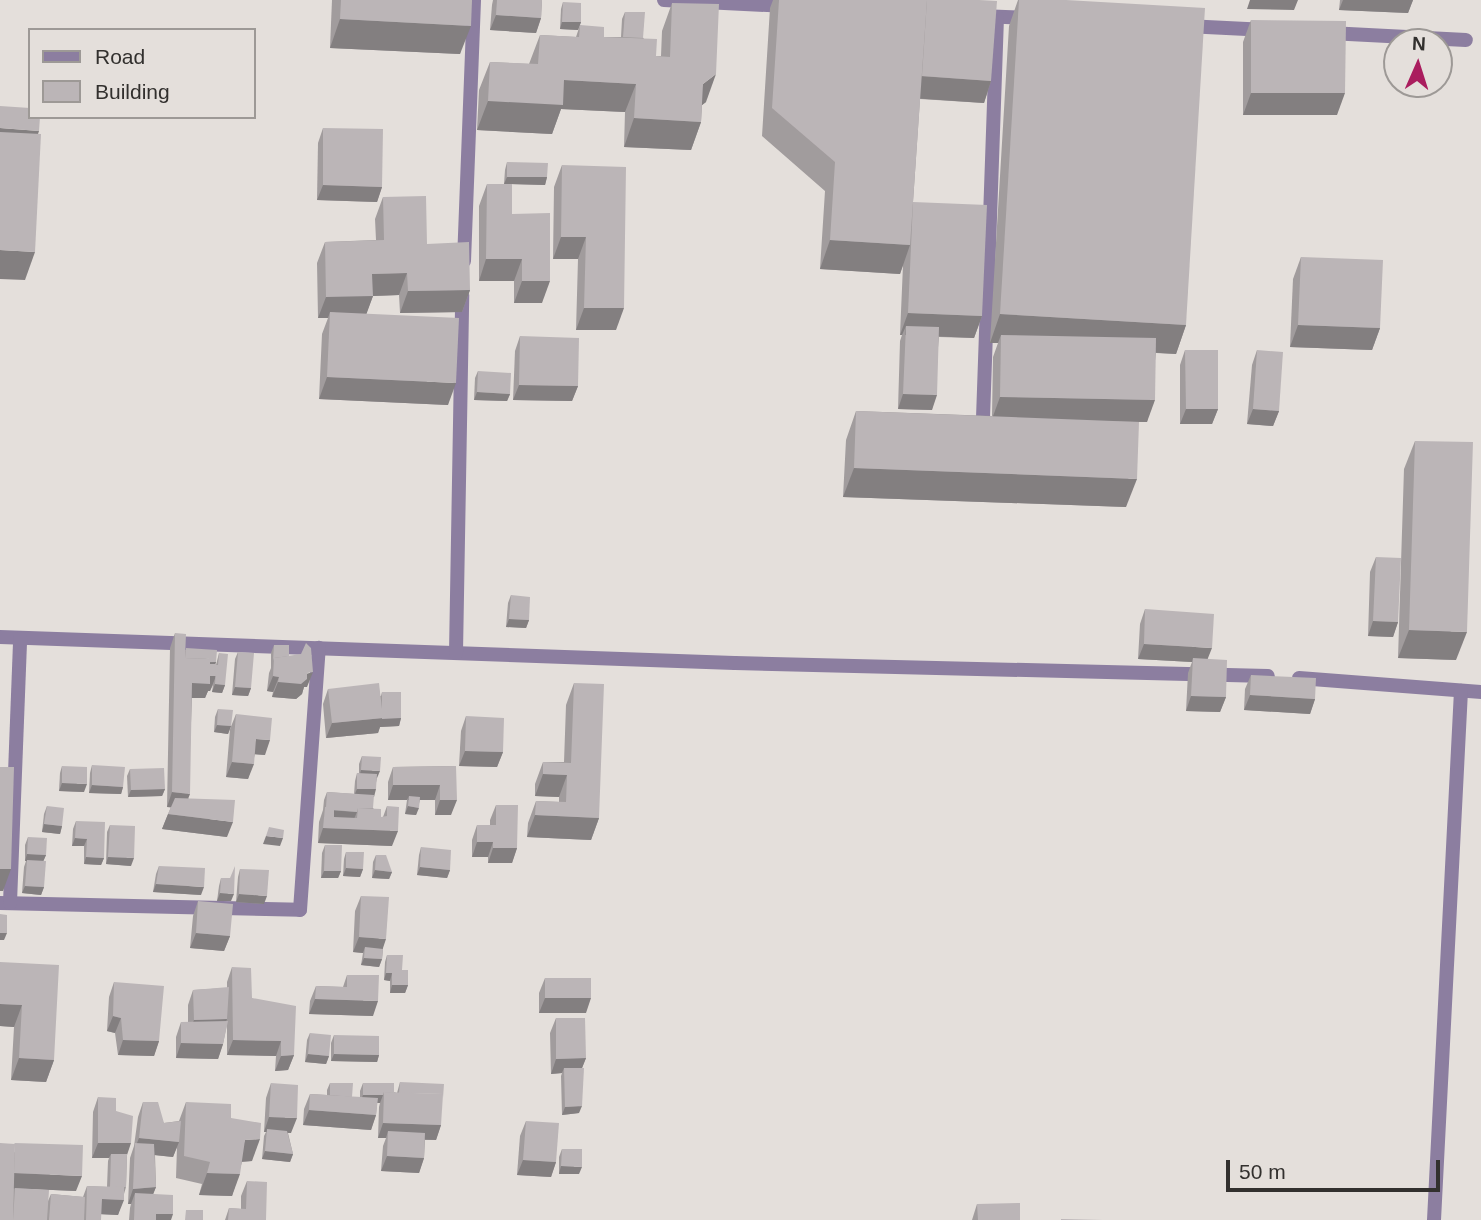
<!DOCTYPE html>
<style>
body{margin:0}
#map{position:relative;width:1481px;height:1220px;overflow:hidden;background:#e4dfdb;font-family:Helvetica,sans-serif}
div>[style]{position:absolute}
[style*='--x']{left:calc(var(--x)*1px);top:calc(var(--y)*1px);width:calc(var(--w)*1px);rotate:calc(var(--a)*1deg)}
.street>*{height:14px;margin:-7px;padding:0 7px;transform-origin:7px;border-radius:7px;background:#8c7ea0}
.wall>*{inset:0;background:#a19c9d}
.shaded-wall>*{inset:0;background:#837f80}
.building>*{inset:0;background:#bbb5b7}
span{translate:-50% -50%;white-space:nowrap;text-align:center;line-height:1.15;-webkit-text-stroke:6px #e4dfdb;paint-order:stroke}
.legend{position:absolute;left:28px;top:28px;width:228px;height:91px;box-sizing:border-box;background:#e4dfdb;border:2px solid #9d9996;margin:0;padding:9px 12px;list-style:none;font-size:21px;color:#32302e}
.legend li{display:flex;align-items:center;gap:14px;height:35px}
.legend b{width:35px;border:2px solid #9d9996}
.north{position:absolute;left:1383px;top:28px;width:70px;height:70px;box-sizing:border-box;background:#e4dfdb;border:2px solid #9d9996;border-radius:50%;rotate:3deg;font-size:19px;font-weight:700;line-height:28px;text-align:center;color:#32302e}
.north::after{content:'';display:block;margin:auto;width:24px;height:32px;background:#aa1d5e;clip-path:polygon(50% 0,100% 100%,50% 72%,0 100%)}
.scale{position:absolute;left:1226px;top:1160px;width:214px;height:32px;box-sizing:border-box;border:4px solid #32302e;border-top:0;padding-left:9px;font-size:21px;line-height:24px;white-space:nowrap;color:#32302e;-webkit-text-stroke:5px #e4dfdb;paint-order:stroke}
</style>
<div id="map">
<div class="street">
<i style="--x:664;--y:0;--w:124;--a:2.8"></i>
<i style="--x:980;--y:16;--w:49;--a:2.3"></i>
<i style="--x:1186;--y:26;--w:81;--a:2.8"></i>
<i style="--x:1329;--y:33;--w:137;--a:2.9"></i>
<i style="--x:464;--y:261;--w:261;--a:-87.8"></i>
<i style="--x:983;--y:418;--w:401;--a:-88"></i>
<i style="--x:0;--y:637;--w:735;--a:2.03"></i>
<i style="--x:735;--y:663;--w:533;--a:1.4"></i>
<i style="--x:456;--y:653;--w:358;--a:-89"></i>
<i style="--x:1299;--y:678;--w:183;--a:4.4"></i>
<i style="--x:0;--y:903;--w:300;--a:1.3"></i>
<i style="--x:300;--y:910;--w:263;--a:-85.9"></i>
<i style="--x:10;--y:903;--w:265;--a:-87.8"></i>
<i style="--x:1434;--y:1220;--w:530;--a:-87.08"></i>
</div>
<div class="wall">
<i style="clip-path:polygon(332px 0,472px 0,460px 54px,330px 48px)"></i>
<i style="clip-path:polygon(493px 0,542px 0,541px 18px,536px 33px,490px 30px,492px 5px)"></i>
<i style="clip-path:polygon(773px 0,979px 0,991px 81px,984px 103px,920px 99px,913px 202px,982px 316px,974px 338px,939px 337px,932px 410px,898px 409px,900px 341px,902px 335px,900px 335px,903px 265px,900px 274px,820px 269px,825px 191px,762px 136px,770px 8px)"></i>
<i style="clip-path:polygon(1018px 0,1066px 0,1186px 325px,1176px 354px,1156px 353px,1147px 422px,1133px 422px,1126px 507px,843px 497px,846px 440px,856px 411px,992px 416px,993px 357px,998px 343px,990px 343px,1009px 26px)"></i>
<i style="clip-path:polygon(1340px 0,1413px 0,1408px 13px,1339px 10px)"></i>
<i style="clip-path:polygon(563px 2px,581px 22px,578px 30px,560px 29px,561px 9px)"></i>
<i style="clip-path:polygon(672px 3px,706px 102px,702px 105px,701px 122px,691px 150px,624px 147px,625px 112px,561px 109px,552px 134px,477px 130px,479px 90px,490px 62px,529px 64px,540px 35px,576px 37px,580px 25px,604px 37px,621px 37px,622px 19px,625px 12px,656px 56px,661px 56px,662px 31px)"></i>
<i style="clip-path:polygon(1251px 20px,1337px 115px,1243px 115px,1243px 42px)"></i>
<i style="clip-path:polygon(323px 128px,382px 187px,377px 202px,317px 200px,318px 143px)"></i>
<i style="clip-path:polygon(507px 162px,547px 177px,545px 185px,512px 184px,512px 214px,542px 303px,514px 303px,514px 281px,479px 281px,479px 206px,487px 184px,504px 184px,505px 170px)"></i>
<i style="clip-path:polygon(562px 165px,616px 330px,576px 330px,578px 259px,553px 259px,554px 187px)"></i>
<i style="clip-path:polygon(383px 197px,470px 290px,462px 312px,400px 313px,399px 295px,373px 296px,366px 314px,448px 405px,319px 399px,322px 334px,328px 318px,318px 318px,317px 263px,325px 242px,376px 240px,375px 219px)"></i>
<i style="clip-path:polygon(1301px 257px,1380px 328px,1372px 350px,1290px 347px,1293px 279px)"></i>
<i style="clip-path:polygon(520px 336px,578px 386px,572px 401px,513px 400px,515px 351px)"></i>
<i style="clip-path:polygon(1185px 350px,1218px 409px,1212px 424px,1180px 424px,1180px 365px)"></i>
<i style="clip-path:polygon(1257px 350px,1279px 411px,1273px 426px,1247px 424px,1252px 365px)"></i>
<i style="clip-path:polygon(478px 371px,510px 394px,507px 401px,474px 400px,475px 378px)"></i>
<i style="clip-path:polygon(1415px 441px,1456px 660px,1398px 658px,1404px 469px)"></i>
<i style="clip-path:polygon(1376px 557px,1398px 622px,1393px 637px,1368px 636px,1370px 572px)"></i>
<i style="clip-path:polygon(511px 595px,529px 620px,526px 628px,506px 627px,508px 603px)"></i>
<i style="clip-path:polygon(1145px 609px,1208px 659px,1226px 697px,1220px 712px,1186px 711px,1188px 673px,1192px 662px,1138px 659px,1140px 624px)"></i>
<i style="clip-path:polygon(175px 633px,185px 650px,216px 662px,215px 664px,216px 665px,219px 653px,225px 685px,222px 693px,212px 692px,213px 685px,210px 691px,208px 691px,205px 698px,192px 698px,188px 798px,227px 837px,162px 829px,171px 807px,167px 807px,170px 648px)"></i>
<i style="clip-path:polygon(274px 645px,289px 656px,307px 687px,304px 687px,302px 694px,296px 699px,272px 697px,273px 692px,267px 691px,269px 673px,271px 668px,271px 653px)"></i>
<i style="clip-path:polygon(238px 652px,251px 688px,248px 696px,232px 695px,235px 659px)"></i>
<i style="clip-path:polygon(1251px 675px,1315px 699px,1310px 714px,1244px 710px,1245px 689px)"></i>
<i style="clip-path:polygon(574px 683px,599px 818px,591px 840px,527px 837px,528px 823px,536px 801px,559px 802px,559px 797px,535px 796px,535px 784px,543px 762px,564px 762px,566px 705px)"></i>
<i style="clip-path:polygon(328px 689px,381px 696px,382px 692px,401px 718px,399px 726px,380px 727px,378px 733px,326px 738px,323px 704px)"></i>
<i style="clip-path:polygon(218px 709px,231px 726px,228px 734px,214px 732px,215px 717px)"></i>
<i style="clip-path:polygon(236px 714px,265px 755px,255px 754px,248px 779px,226px 777px,230px 729px)"></i>
<i style="clip-path:polygon(466px 716px,503px 752px,497px 767px,459px 766px,461px 731px)"></i>
<i style="clip-path:polygon(362px 756px,377px 778px,373px 797px,373px 808px,381px 817px,383px 817px,387px 806px,392px 846px,318px 843px,319px 822px,323px 810px,324px 800px,327px 792px,354px 794px,355px 781px,357px 773px,359px 773px,359px 764px)"></i>
<i style="clip-path:polygon(92px 765px,123px 787px,121px 794px,89px 793px,90px 773px)"></i>
<i style="clip-path:polygon(62px 766px,84px 792px,59px 791px,60px 773px)"></i>
<i style="clip-path:polygon(456px 766px,451px 815px,435px 815px,435px 800px,420px 800px,416px 815px,405px 814px,407px 800px,388px 800px,388px 782px,393px 767px)"></i>
<i style="clip-path:polygon(130px 769px,165px 789px,162px 796px,128px 797px,127px 776px)"></i>
<i style="clip-path:polygon(496px 805px,517px 848px,512px 863px,488px 863px,488px 857px,472px 857px,472px 840px,477px 825px,490px 825px,490px 820px)"></i>
<i style="clip-path:polygon(47px 806px,62px 826px,60px 834px,42px 832px,44px 814px)"></i>
<i style="clip-path:polygon(76px 821px,104px 858px,101px 865px,84px 864px,84px 846px,72px 846px,73px 829px)"></i>
<i style="clip-path:polygon(110px 825px,131px 866px,106px 864px,107px 832px)"></i>
<i style="clip-path:polygon(28px 837px,46px 855px,43px 861px,44px 887px,41px 895px,22px 893px,24px 867px,26px 861px,25px 861px,25px 845px)"></i>
<i style="clip-path:polygon(325px 845px,341px 871px,338px 878px,321px 878px,322px 853px)"></i>
<i style="clip-path:polygon(421px 847px,450px 870px,447px 878px,417px 875px,419px 855px)"></i>
<i style="clip-path:polygon(346px 852px,363px 869px,360px 877px,343px 876px,344px 859px)"></i>
<i style="clip-path:polygon(376px 855px,392px 872px,389px 879px,372px 878px,373px 862px)"></i>
<i style="clip-path:polygon(159px 866px,201px 895px,153px 892px,156px 874px)"></i>
<i style="clip-path:polygon(240px 869px,264px 904px,236px 902px,238px 877px)"></i>
<i style="clip-path:polygon(221px 878px,231px 901px,217px 901px,219px 886px)"></i>
<i style="clip-path:polygon(361px 896px,383px 949px,382px 959px,379px 967px,361px 965px,363px 953px,353px 952px,355px 911px)"></i>
<i style="clip-path:polygon(198px 901px,230px 936px,224px 951px,190px 948px,193px 916px)"></i>
<i style="clip-path:polygon(387px 955px,402px 970px,408px 985px,405px 993px,390px 993px,390px 981px,384px 980px,385px 962px)"></i>
<i style="clip-path:polygon(0 962px,54px 1060px,46px 1082px,11px 1080px,14px 1027px,0 1026px)"></i>
<i style="clip-path:polygon(232px 967px,252px 998px,294px 1055px,288px 1070px,275px 1071px,276px 1056px,227px 1055px,227px 1024px,223px 1044px,218px 1059px,176px 1058px,176px 1037px,181px 1022px,188px 1022px,188px 1005px,193px 990px,227px 988px,227px 982px)"></i>
<i style="clip-path:polygon(347px 975px,373px 1016px,309px 1014px,310px 1001px,316px 986px,343px 987px)"></i>
<i style="clip-path:polygon(545px 978px,586px 1013px,539px 1013px,539px 993px)"></i>
<i style="clip-path:polygon(114px 982px,159px 1041px,154px 1056px,118px 1055px,115px 1033px,107px 1031px,109px 997px)"></i>
<i style="clip-path:polygon(556px 1018px,586px 1058px,582px 1068px,579px 1113px,562px 1115px,561px 1076px,562px 1073px,551px 1074px,550px 1033px)"></i>
<i style="clip-path:polygon(310px 1033px,329px 1056px,326px 1064px,305px 1062px,307px 1040px)"></i>
<i style="clip-path:polygon(334px 1035px,379px 1055px,377px 1062px,331px 1061px,331px 1043px)"></i>
<i style="clip-path:polygon(400px 1082px,441px 1125px,436px 1140px,425px 1140px,424px 1158px,419px 1173px,381px 1171px,383px 1146px,386px 1138px,378px 1138px,379px 1107px,380px 1103px,377px 1103px,376px 1115px,371px 1130px,303px 1125px,304px 1109px,310px 1094px,327px 1095px,327px 1090px,330px 1083px,352px 1097px,360px 1097px,360px 1091px,363px 1083px,397px 1093px)"></i>
<i style="clip-path:polygon(271px 1083px,291px 1133px,288px 1133px,293px 1154px,290px 1162px,262px 1159px,264px 1136px,266px 1132px,264px 1132px,266px 1098px)"></i>
<i style="clip-path:polygon(98px 1097px,116px 1111px,127px 1154px,126px 1187px,118px 1215px,101px 1214px,101px 1220px,0 1220px,0 1143px,76px 1191px,30px 1189px,48px 1201px,51px 1194px,83px 1197px,87px 1186px,107px 1187px,108px 1161px,109px 1158px,92px 1158px,93px 1112px)"></i>
<i style="clip-path:polygon(143px 1102px,164px 1123px,179px 1121px,186px 1102px,231px 1118px,252px 1161px,242px 1162px,232px 1196px,199px 1195px,202px 1184px,176px 1178px,177px 1147px,173px 1157px,155px 1155px,156px 1187px,153px 1194px,171px 1220px,129px 1220px,130px 1208px,131px 1204px,128px 1204px,130px 1158px,134px 1146px,138px 1117px)"></i>
<i style="clip-path:polygon(526px 1121px,556px 1162px,551px 1177px,517px 1175px,520px 1136px)"></i>
<i style="clip-path:polygon(562px 1149px,579px 1174px,559px 1174px,559px 1157px)"></i>
<i style="clip-path:polygon(247px 1181px,266px 1220px,225px 1220px,229px 1208px,241px 1209px,241px 1196px)"></i>
<i style="clip-path:polygon(977px 1204px,1020px 1220px,972px 1220px)"></i>
</div>
<div class="shaded-wall">
<i style="clip-path:polygon(1250px 0,1298px 0,1294px 10px,1247px 9px)"></i>
<i style="clip-path:polygon(1343px 0,1413px 0,1408px 13px,1339px 10px)"></i>
<i style="clip-path:polygon(496px 15px,541px 18px,536px 33px,490px 30px)"></i>
<i style="clip-path:polygon(340px 19px,471px 26px,460px 54px,330px 48px)"></i>
<i style="clip-path:polygon(562px 22px,581px 22px,578px 30px,560px 29px)"></i>
<i style="clip-path:polygon(716px 74px,706px 102px,693px 112px,703px 84px)"></i>
<i style="clip-path:polygon(919px 76px,991px 81px,984px 103px,911px 98px)"></i>
<i style="clip-path:polygon(564px 80px,636px 84px,625px 112px,561px 109px,552px 134px,477px 130px,488px 101px)"></i>
<i style="clip-path:polygon(1251px 93px,1345px 93px,1337px 115px,1243px 115px)"></i>
<i style="clip-path:polygon(634px 118px,701px 122px,691px 150px,624px 147px)"></i>
<i style="clip-path:polygon(0 128px,39px 131px,34px 146px,0 144px)"></i>
<i style="clip-path:polygon(507px 177px,547px 177px,545px 185px,504px 184px)"></i>
<i style="clip-path:polygon(323px 185px,382px 187px,377px 202px,317px 200px)"></i>
<i style="clip-path:polygon(561px 237px,586px 237px,578px 259px,553px 259px)"></i>
<i style="clip-path:polygon(830px 240px,910px 245px,900px 274px,820px 269px)"></i>
<i style="clip-path:polygon(0 250px,35px 252px,25px 280px,0 279px)"></i>
<i style="clip-path:polygon(486px 259px,522px 259px,514px 281px,479px 281px)"></i>
<i style="clip-path:polygon(407px 273px,399px 295px,373px 296px,365px 318px,330px 312px,328px 318px,318px 318px,326px 297px,372px 274px)"></i>
<i style="clip-path:polygon(522px 281px,550px 281px,542px 303px,514px 303px)"></i>
<i style="clip-path:polygon(470px 290px,462px 312px,400px 313px,408px 291px)"></i>
<i style="clip-path:polygon(584px 308px,624px 308px,616px 330px,576px 330px)"></i>
<i style="clip-path:polygon(908px 313px,982px 316px,974px 338px,905px 335px,906px 326px,902px 335px,900px 335px)"></i>
<i style="clip-path:polygon(1000px 314px,1186px 325px,1176px 354px,1001px 343px,1001px 335px,998px 343px,990px 343px)"></i>
<i style="clip-path:polygon(1298px 325px,1380px 328px,1372px 350px,1290px 347px)"></i>
<i style="clip-path:polygon(327px 377px,456px 383px,448px 405px,319px 399px)"></i>
<i style="clip-path:polygon(519px 385px,578px 386px,572px 401px,513px 400px)"></i>
<i style="clip-path:polygon(477px 392px,510px 394px,507px 401px,474px 400px)"></i>
<i style="clip-path:polygon(903px 394px,937px 395px,932px 410px,898px 409px)"></i>
<i style="clip-path:polygon(1000px 397px,1155px 400px,1147px 422px,992px 419px)"></i>
<i style="clip-path:polygon(1186px 409px,1218px 409px,1212px 424px,1180px 424px)"></i>
<i style="clip-path:polygon(1253px 409px,1279px 411px,1273px 426px,1247px 424px)"></i>
<i style="clip-path:polygon(854px 468px,1137px 479px,1126px 507px,843px 497px)"></i>
<i style="clip-path:polygon(509px 619px,529px 620px,526px 628px,506px 627px)"></i>
<i style="clip-path:polygon(1373px 621px,1398px 622px,1393px 637px,1368px 636px)"></i>
<i style="clip-path:polygon(1409px 630px,1467px 632px,1456px 660px,1398px 658px)"></i>
<i style="clip-path:polygon(1144px 644px,1212px 648px,1206px 663px,1193px 658px,1192px 662px,1138px 659px)"></i>
<i style="clip-path:polygon(216px 662px,214px 668px,216px 676px,210px 691px,208px 691px,205px 698px,187px 698px,192px 683px,185px 663px)"></i>
<i style="clip-path:polygon(313px 672px,307px 687px,304px 687px,302px 694px,296px 699px,272px 697px,278px 682px)"></i>
<i style="clip-path:polygon(273px 676px,279px 677px,273px 692px,267px 691px)"></i>
<i style="clip-path:polygon(215px 684px,225px 685px,222px 693px,212px 692px)"></i>
<i style="clip-path:polygon(235px 687px,251px 688px,248px 696px,232px 695px)"></i>
<i style="clip-path:polygon(1250px 695px,1315px 699px,1310px 714px,1244px 710px)"></i>
<i style="clip-path:polygon(1191px 696px,1226px 697px,1220px 712px,1186px 711px)"></i>
<i style="clip-path:polygon(383px 718px,401px 718px,399px 726px,380px 727px,378px 733px,326px 738px,332px 723px)"></i>
<i style="clip-path:polygon(217px 725px,231px 726px,228px 734px,214px 732px)"></i>
<i style="clip-path:polygon(256px 739px,270px 740px,265px 755px,251px 754px)"></i>
<i style="clip-path:polygon(465px 751px,503px 752px,497px 767px,459px 766px)"></i>
<i style="clip-path:polygon(232px 762px,254px 764px,248px 779px,226px 777px)"></i>
<i style="clip-path:polygon(361px 770px,380px 771px,377px 778px,359px 778px)"></i>
<i style="clip-path:polygon(543px 774px,567px 775px,559px 797px,535px 796px)"></i>
<i style="clip-path:polygon(62px 783px,87px 784px,84px 792px,59px 791px)"></i>
<i style="clip-path:polygon(92px 785px,123px 787px,121px 794px,89px 793px)"></i>
<i style="clip-path:polygon(393px 785px,440px 785px,435px 800px,408px 800px,409px 796px,407px 800px,388px 800px)"></i>
<i style="clip-path:polygon(165px 789px,162px 796px,128px 797px,131px 790px)"></i>
<i style="clip-path:polygon(357px 789px,376px 789px,374px 797px,354px 796px)"></i>
<i style="clip-path:polygon(172px 792px,190px 794px,184px 809px,167px 807px)"></i>
<i style="clip-path:polygon(440px 800px,457px 800px,451px 815px,435px 815px)"></i>
<i style="clip-path:polygon(408px 806px,419px 808px,416px 815px,405px 814px)"></i>
<i style="clip-path:polygon(326px 810px,357px 812px,354px 819px,324px 818px)"></i>
<i style="clip-path:polygon(168px 814px,233px 822px,227px 837px,162px 829px)"></i>
<i style="clip-path:polygon(535px 815px,599px 818px,591px 840px,527px 837px)"></i>
<i style="clip-path:polygon(44px 824px,62px 826px,60px 834px,42px 832px)"></i>
<i style="clip-path:polygon(323px 828px,398px 831px,392px 846px,318px 843px)"></i>
<i style="clip-path:polygon(266px 836px,283px 838px,280px 846px,263px 844px)"></i>
<i style="clip-path:polygon(75px 838px,87px 839px,84px 846px,72px 846px)"></i>
<i style="clip-path:polygon(477px 842px,493px 842px,488px 857px,472px 857px)"></i>
<i style="clip-path:polygon(493px 848px,517px 848px,512px 863px,488px 863px)"></i>
<i style="clip-path:polygon(27px 854px,46px 855px,43px 862px,25px 861px)"></i>
<i style="clip-path:polygon(86px 857px,104px 858px,101px 865px,84px 864px)"></i>
<i style="clip-path:polygon(108px 857px,134px 858px,131px 866px,106px 864px)"></i>
<i style="clip-path:polygon(420px 867px,450px 870px,447px 878px,417px 875px)"></i>
<i style="clip-path:polygon(346px 868px,363px 869px,360px 877px,343px 876px)"></i>
<i style="clip-path:polygon(0 869px,11px 869px,3px 891px,0 891px)"></i>
<i style="clip-path:polygon(375px 870px,392px 872px,389px 879px,372px 878px)"></i>
<i style="clip-path:polygon(324px 871px,341px 871px,338px 878px,321px 878px)"></i>
<i style="clip-path:polygon(156px 884px,204px 887px,201px 895px,153px 892px)"></i>
<i style="clip-path:polygon(25px 886px,44px 887px,41px 895px,22px 893px)"></i>
<i style="clip-path:polygon(220px 893px,234px 894px,231px 901px,217px 901px)"></i>
<i style="clip-path:polygon(239px 894px,267px 896px,264px 904px,236px 902px)"></i>
<i style="clip-path:polygon(0 933px,7px 933px,4px 940px,0 940px)"></i>
<i style="clip-path:polygon(196px 933px,230px 936px,224px 951px,190px 948px)"></i>
<i style="clip-path:polygon(359px 937px,386px 939px,381px 954px,365px 947px,363px 953px,353px 952px)"></i>
<i style="clip-path:polygon(364px 958px,382px 959px,379px 967px,361px 965px)"></i>
<i style="clip-path:polygon(386px 973px,392px 973px,390px 981px,384px 980px)"></i>
<i style="clip-path:polygon(392px 985px,408px 985px,405px 993px,390px 993px)"></i>
<i style="clip-path:polygon(545px 998px,591px 998px,586px 1013px,539px 1013px)"></i>
<i style="clip-path:polygon(315px 999px,378px 1001px,373px 1016px,309px 1014px)"></i>
<i style="clip-path:polygon(0 1004px,22px 1005px,14px 1027px,0 1026px)"></i>
<i style="clip-path:polygon(113px 1016px,121px 1018px,115px 1033px,107px 1031px)"></i>
<i style="clip-path:polygon(227px 1019px,222px 1034px,188px 1035px,194px 1020px)"></i>
<i style="clip-path:polygon(123px 1040px,159px 1041px,154px 1056px,118px 1055px)"></i>
<i style="clip-path:polygon(233px 1040px,281px 1041px,276px 1056px,227px 1055px)"></i>
<i style="clip-path:polygon(181px 1043px,223px 1044px,218px 1059px,176px 1058px)"></i>
<i style="clip-path:polygon(308px 1054px,329px 1056px,326px 1064px,305px 1062px)"></i>
<i style="clip-path:polygon(334px 1054px,379px 1055px,377px 1062px,331px 1061px)"></i>
<i style="clip-path:polygon(294px 1055px,288px 1070px,275px 1071px,281px 1056px)"></i>
<i style="clip-path:polygon(19px 1058px,54px 1060px,46px 1082px,11px 1080px)"></i>
<i style="clip-path:polygon(586px 1058px,580px 1073px,564px 1068px,562px 1073px,551px 1074px,556px 1059px)"></i>
<i style="clip-path:polygon(363px 1095px,383px 1095px,380px 1103px,360px 1103px)"></i>
<i style="clip-path:polygon(582px 1106px,579px 1113px,562px 1115px,565px 1107px)"></i>
<i style="clip-path:polygon(309px 1110px,376px 1115px,371px 1130px,303px 1125px)"></i>
<i style="clip-path:polygon(269px 1117px,297px 1118px,291px 1133px,266px 1132px,267px 1129px,266px 1132px,264px 1132px)"></i>
<i style="clip-path:polygon(383px 1123px,441px 1125px,436px 1140px,388px 1138px,388px 1131px,386px 1138px,378px 1138px)"></i>
<i style="clip-path:polygon(139px 1138px,179px 1142px,173px 1157px,135px 1153px,135px 1148px)"></i>
<i style="clip-path:polygon(260px 1139px,252px 1161px,237px 1162px,245px 1140px)"></i>
<i style="clip-path:polygon(98px 1143px,131px 1143px,126px 1158px,111px 1154px,109px 1158px,92px 1158px)"></i>
<i style="clip-path:polygon(265px 1151px,293px 1154px,290px 1162px,262px 1159px)"></i>
<i style="clip-path:polygon(387px 1156px,424px 1158px,419px 1173px,381px 1171px)"></i>
<i style="clip-path:polygon(523px 1160px,556px 1162px,551px 1177px,517px 1175px)"></i>
<i style="clip-path:polygon(561px 1166px,582px 1167px,579px 1174px,559px 1174px)"></i>
<i style="clip-path:polygon(12px 1173px,82px 1176px,76px 1191px,7px 1188px)"></i>
<i style="clip-path:polygon(207px 1173px,240px 1174px,232px 1196px,199px 1195px)"></i>
<i style="clip-path:polygon(156px 1187px,150px 1202px,135px 1193px,131px 1204px,128px 1204px,133px 1189px)"></i>
<i style="clip-path:polygon(102px 1199px,124px 1200px,118px 1215px,96px 1214px)"></i>
<i style="clip-path:polygon(156px 1214px,173px 1214px,171px 1220px,154px 1220px)"></i>
</div>
<div class="building">
<i style="clip-path:polygon(341px 0,472px 0,471px 26px,340px 19px)"></i>
<i style="clip-path:polygon(497px 0,542px 0,541px 18px,496px 15px)"></i>
<i style="clip-path:polygon(779px 0,927px 0,910px 245px,830px 240px,835px 162px,772px 108px)"></i>
<i style="clip-path:polygon(927px 0,979px 0,997px 1px,991px 81px,922px 76px)"></i>
<i style="clip-path:polygon(1019px 0,1066px 0,1205px 8px,1186px 325px,1000px 314px)"></i>
<i style="clip-path:polygon(563px 2px,581px 3px,581px 22px,562px 22px)"></i>
<i style="clip-path:polygon(672px 3px,719px 4px,716px 74px,703px 84px,701px 122px,634px 118px,636px 84px,564px 80px,563px 105px,488px 101px,490px 62px,538px 64px,540px 35px,579px 37px,580px 25px,604px 27px,604px 37px,657px 39px,656px 56px,670px 57px)"></i>
<i style="clip-path:polygon(625px 12px,645px 12px,643px 38px,623px 37px)"></i>
<i style="clip-path:polygon(1251px 20px,1346px 21px,1345px 93px,1251px 93px)"></i>
<i style="clip-path:polygon(0 106px,30px 108px,30px 117px,40px 117px,39px 131px,0 128px)"></i>
<i style="clip-path:polygon(323px 128px,383px 129px,382px 187px,323px 185px)"></i>
<i style="clip-path:polygon(0 132px,41px 134px,35px 252px,0 250px)"></i>
<i style="clip-path:polygon(507px 162px,548px 163px,547px 177px,507px 177px)"></i>
<i style="clip-path:polygon(562px 165px,626px 167px,624px 308px,584px 308px,586px 237px,561px 237px)"></i>
<i style="clip-path:polygon(487px 184px,512px 184px,512px 214px,550px 213px,550px 281px,522px 281px,522px 259px,486px 259px)"></i>
<i style="clip-path:polygon(426px 196px,427px 244px,469px 242px,470px 290px,408px 291px,407px 273px,372px 274px,373px 296px,326px 297px,325px 242px,384px 240px,383px 197px)"></i>
<i style="clip-path:polygon(913px 202px,987px 205px,982px 316px,908px 313px)"></i>
<i style="clip-path:polygon(1301px 257px,1383px 260px,1380px 328px,1298px 325px)"></i>
<i style="clip-path:polygon(330px 312px,459px 318px,456px 383px,327px 377px)"></i>
<i style="clip-path:polygon(906px 326px,939px 327px,937px 395px,903px 394px)"></i>
<i style="clip-path:polygon(1001px 335px,1156px 338px,1155px 400px,1000px 397px)"></i>
<i style="clip-path:polygon(520px 336px,579px 338px,578px 386px,519px 385px)"></i>
<i style="clip-path:polygon(1185px 350px,1218px 350px,1218px 409px,1186px 409px)"></i>
<i style="clip-path:polygon(1257px 350px,1283px 352px,1279px 411px,1253px 409px)"></i>
<i style="clip-path:polygon(478px 371px,511px 373px,510px 394px,477px 392px)"></i>
<i style="clip-path:polygon(856px 411px,1139px 422px,1137px 479px,854px 468px)"></i>
<i style="clip-path:polygon(1415px 441px,1473px 442px,1467px 632px,1409px 630px)"></i>
<i style="clip-path:polygon(1376px 557px,1401px 558px,1398px 622px,1373px 621px)"></i>
<i style="clip-path:polygon(511px 595px,530px 597px,529px 620px,509px 619px)"></i>
<i style="clip-path:polygon(1145px 609px,1214px 614px,1212px 648px,1144px 644px)"></i>
<i style="clip-path:polygon(175px 633px,186px 634px,185px 658px,210px 659px,210px 664px,216px 664px,216px 676px,210px 676px,210px 684px,192px 683px,190px 794px,172px 792px)"></i>
<i style="clip-path:polygon(306px 643px,311px 648px,313px 672px,307px 673px,307px 679px,301px 684px,278px 682px,279px 677px,273px 676px,274px 658px,301px 654px)"></i>
<i style="clip-path:polygon(274px 645px,289px 645px,289px 656px,274px 658px,273px 661px)"></i>
<i style="clip-path:polygon(186px 648px,217px 650px,216px 662px,210px 662px,210px 659px,185px 658px)"></i>
<i style="clip-path:polygon(238px 652px,254px 653px,251px 688px,235px 687px)"></i>
<i style="clip-path:polygon(219px 653px,228px 654px,225px 685px,215px 684px,216px 665px,218px 665px)"></i>
<i style="clip-path:polygon(1193px 658px,1227px 660px,1226px 697px,1191px 696px)"></i>
<i style="clip-path:polygon(1251px 675px,1316px 678px,1315px 699px,1250px 695px)"></i>
<i style="clip-path:polygon(379px 683px,383px 718px,332px 723px,328px 689px)"></i>
<i style="clip-path:polygon(574px 683px,604px 684px,599px 818px,535px 815px,536px 801px,566px 802px,567px 775px,543px 774px,543px 762px,571px 763px)"></i>
<i style="clip-path:polygon(382px 692px,401px 692px,401px 718px,382px 719px)"></i>
<i style="clip-path:polygon(218px 709px,233px 710px,231px 726px,217px 725px)"></i>
<i style="clip-path:polygon(236px 714px,272px 718px,270px 740px,256px 739px,254px 764px,232px 762px)"></i>
<i style="clip-path:polygon(466px 716px,504px 718px,503px 752px,465px 751px)"></i>
<i style="clip-path:polygon(362px 756px,381px 757px,380px 771px,361px 770px)"></i>
<i style="clip-path:polygon(92px 765px,125px 767px,123px 787px,92px 785px)"></i>
<i style="clip-path:polygon(62px 766px,87px 767px,87px 784px,62px 783px)"></i>
<i style="clip-path:polygon(456px 766px,457px 800px,440px 800px,440px 785px,393px 785px,393px 767px)"></i>
<i style="clip-path:polygon(0 767px,14px 767px,11px 869px,0 869px)"></i>
<i style="clip-path:polygon(164px 768px,165px 789px,131px 790px,130px 769px)"></i>
<i style="clip-path:polygon(357px 773px,377px 774px,376px 789px,357px 789px)"></i>
<i style="clip-path:polygon(327px 792px,374px 795px,373px 808px,358px 808px,357px 812px,334px 810px,334px 807px,326px 807px)"></i>
<i style="clip-path:polygon(409px 796px,420px 797px,419px 808px,408px 806px)"></i>
<i style="clip-path:polygon(175px 798px,235px 800px,233px 822px,168px 814px)"></i>
<i style="clip-path:polygon(496px 805px,518px 805px,517px 848px,493px 848px,493px 842px,477px 842px,477px 825px,496px 825px)"></i>
<i style="clip-path:polygon(47px 806px,64px 808px,62px 826px,44px 824px)"></i>
<i style="clip-path:polygon(387px 806px,399px 807px,398px 831px,323px 828px,325px 807px,334px 807px,334px 817px,357px 818px,358px 808px,381px 809px,381px 817px,387px 816px)"></i>
<i style="clip-path:polygon(76px 821px,105px 822px,104px 858px,86px 857px,87px 839px,75px 838px)"></i>
<i style="clip-path:polygon(110px 825px,135px 826px,134px 858px,108px 857px)"></i>
<i style="clip-path:polygon(269px 827px,284px 830px,283px 838px,266px 836px)"></i>
<i style="clip-path:polygon(28px 837px,47px 838px,46px 855px,27px 854px)"></i>
<i style="clip-path:polygon(325px 845px,342px 845px,341px 871px,324px 871px)"></i>
<i style="clip-path:polygon(421px 847px,451px 850px,450px 870px,420px 867px)"></i>
<i style="clip-path:polygon(346px 852px,364px 852px,363px 869px,346px 868px)"></i>
<i style="clip-path:polygon(376px 855px,386px 855px,392px 872px,375px 870px)"></i>
<i style="clip-path:polygon(27px 860px,46px 861px,44px 887px,25px 886px)"></i>
<i style="clip-path:polygon(159px 866px,205px 868px,204px 887px,156px 884px)"></i>
<i style="clip-path:polygon(235px 866px,234px 894px,220px 893px,221px 878px,230px 878px)"></i>
<i style="clip-path:polygon(240px 869px,269px 870px,267px 896px,239px 894px)"></i>
<i style="clip-path:polygon(361px 896px,389px 897px,386px 939px,359px 937px)"></i>
<i style="clip-path:polygon(198px 901px,233px 904px,230px 936px,196px 933px)"></i>
<i style="clip-path:polygon(0 914px,7px 915px,7px 933px,0 933px)"></i>
<i style="clip-path:polygon(365px 947px,383px 949px,382px 959px,364px 958px)"></i>
<i style="clip-path:polygon(387px 955px,403px 955px,402px 970px,408px 970px,408px 985px,392px 985px,392px 973px,386px 973px)"></i>
<i style="clip-path:polygon(0 962px,59px 965px,54px 1060px,19px 1058px,22px 1005px,0 1004px)"></i>
<i style="clip-path:polygon(232px 967px,251px 968px,252px 998px,296px 1006px,294px 1055px,281px 1056px,281px 1041px,233px 1040px)"></i>
<i style="clip-path:polygon(347px 975px,379px 975px,378px 1001px,315px 999px,316px 986px,347px 987px)"></i>
<i style="clip-path:polygon(545px 978px,591px 978px,591px 998px,545px 998px)"></i>
<i style="clip-path:polygon(114px 982px,164px 986px,159px 1041px,123px 1040px,121px 1018px,113px 1016px)"></i>
<i style="clip-path:polygon(229px 987px,227px 1019px,194px 1020px,193px 990px)"></i>
<i style="clip-path:polygon(556px 1018px,585px 1018px,586px 1058px,556px 1059px)"></i>
<i style="clip-path:polygon(228px 1021px,223px 1044px,181px 1043px,181px 1022px)"></i>
<i style="clip-path:polygon(310px 1033px,331px 1035px,329px 1056px,308px 1054px)"></i>
<i style="clip-path:polygon(334px 1035px,379px 1036px,379px 1055px,334px 1054px)"></i>
<i style="clip-path:polygon(564px 1068px,584px 1068px,582px 1106px,565px 1107px)"></i>
<i style="clip-path:polygon(400px 1082px,444px 1084px,443px 1098px,443px 1094px,399px 1093px)"></i>
<i style="clip-path:polygon(271px 1083px,298px 1085px,297px 1118px,269px 1117px)"></i>
<i style="clip-path:polygon(330px 1083px,353px 1083px,352px 1097px,330px 1095px)"></i>
<i style="clip-path:polygon(363px 1083px,394px 1083px,394px 1093px,384px 1092px,383px 1095px,363px 1095px)"></i>
<i style="clip-path:polygon(384px 1092px,443px 1094px,441px 1125px,383px 1123px)"></i>
<i style="clip-path:polygon(310px 1094px,378px 1098px,376px 1115px,309px 1110px)"></i>
<i style="clip-path:polygon(98px 1097px,116px 1098px,116px 1111px,133px 1116px,131px 1143px,98px 1143px)"></i>
<i style="clip-path:polygon(143px 1102px,158px 1102px,164px 1123px,181px 1121px,179px 1142px,139px 1138px)"></i>
<i style="clip-path:polygon(186px 1102px,231px 1104px,231px 1118px,261px 1123px,260px 1139px,245px 1140px,240px 1174px,207px 1173px,210px 1162px,184px 1156px)"></i>
<i style="clip-path:polygon(526px 1121px,559px 1123px,556px 1162px,523px 1160px)"></i>
<i style="clip-path:polygon(267px 1129px,287px 1131px,293px 1154px,265px 1151px)"></i>
<i style="clip-path:polygon(388px 1131px,425px 1133px,424px 1158px,387px 1156px)"></i>
<i style="clip-path:polygon(0 1143px,15px 1144px,13px 1220px,0 1220px)"></i>
<i style="clip-path:polygon(14px 1143px,83px 1145px,82px 1176px,14px 1173px,15px 1144px)"></i>
<i style="clip-path:polygon(135px 1143px,154px 1144px,156px 1187px,133px 1189px)"></i>
<i style="clip-path:polygon(562px 1149px,582px 1149px,582px 1167px,561px 1166px)"></i>
<i style="clip-path:polygon(111px 1154px,127px 1154px,126px 1187px,110px 1187px)"></i>
<i style="clip-path:polygon(247px 1181px,267px 1182px,266px 1220px,228px 1220px,229px 1208px,246px 1209px)"></i>
<i style="clip-path:polygon(87px 1186px,124px 1187px,124px 1200px,102px 1199px,101px 1220px,86px 1220px)"></i>
<i style="clip-path:polygon(15px 1188px,49px 1190px,47px 1220px,13px 1220px)"></i>
<i style="clip-path:polygon(135px 1193px,173px 1195px,173px 1214px,156px 1214px,156px 1220px,134px 1220px)"></i>
<i style="clip-path:polygon(51px 1194px,85px 1197px,84px 1220px,49px 1220px)"></i>
<i style="clip-path:polygon(1020px 1203px,1020px 1220px,978px 1220px,977px 1204px)"></i>
<i style="clip-path:polygon(186px 1210px,203px 1210px,203px 1220px,185px 1220px)"></i>
<i style="clip-path:polygon(1061px 1219px,1103px 1220px,1061px 1220px)"></i>
</div>
<ul class="legend">
<li><b style="height:9px;background:#8c7ea0"></b>Road</li>
<li><b style="height:19px;background:#bbb5b7"></b>Building</li>
</ul>
<div class="north">N</div>
<div class="scale">50 m</div>
</div>
